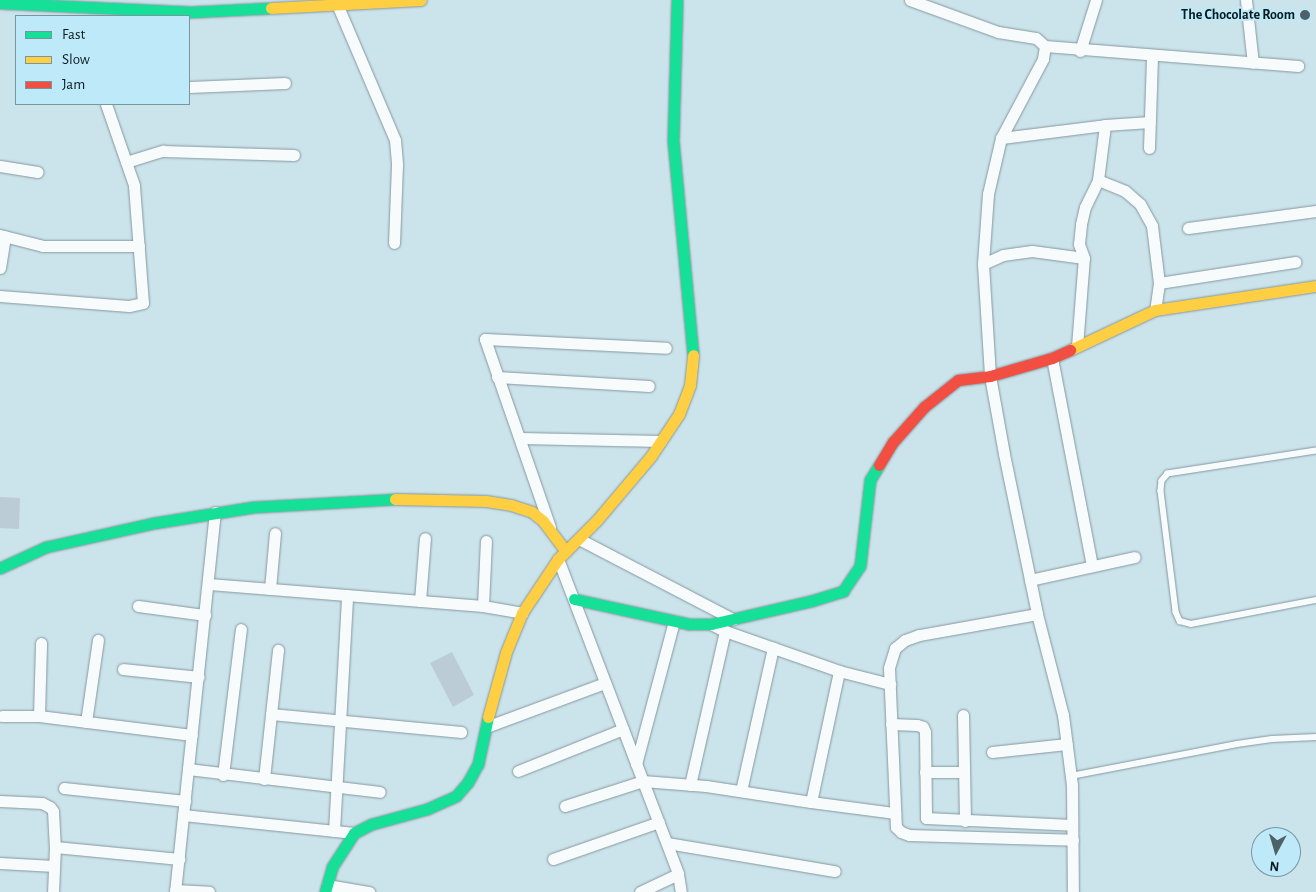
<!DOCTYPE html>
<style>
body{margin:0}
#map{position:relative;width:1316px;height:892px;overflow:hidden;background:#cbe3eb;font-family:"Alegreya Sans",sans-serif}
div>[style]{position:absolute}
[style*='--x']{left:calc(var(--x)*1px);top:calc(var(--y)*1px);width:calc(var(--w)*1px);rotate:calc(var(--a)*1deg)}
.building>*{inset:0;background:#bcccd6}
.roads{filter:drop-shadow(0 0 1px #86989e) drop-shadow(0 0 1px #86989e)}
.lane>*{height:5.5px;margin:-2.75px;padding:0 2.75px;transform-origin:2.75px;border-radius:2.75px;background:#f7fbfc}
.street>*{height:11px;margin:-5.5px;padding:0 5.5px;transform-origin:5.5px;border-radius:5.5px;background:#f7fbfc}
.fast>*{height:11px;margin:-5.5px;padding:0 5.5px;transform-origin:5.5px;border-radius:5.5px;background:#16e098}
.slow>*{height:11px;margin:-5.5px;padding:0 5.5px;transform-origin:5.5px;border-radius:5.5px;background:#ffcf43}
.jam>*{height:11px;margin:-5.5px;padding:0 5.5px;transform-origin:5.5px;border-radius:5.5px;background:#f24e42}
.dots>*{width:14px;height:14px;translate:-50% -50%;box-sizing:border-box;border:2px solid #bee9f8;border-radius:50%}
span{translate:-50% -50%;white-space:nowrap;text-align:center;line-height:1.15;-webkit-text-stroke:4px #bee9f8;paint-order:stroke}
.poi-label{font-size:14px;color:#0a1b20;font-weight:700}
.right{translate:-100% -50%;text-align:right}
.legend{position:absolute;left:15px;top:15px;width:175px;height:90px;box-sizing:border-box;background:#bee9f8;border:1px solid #7697a2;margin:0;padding:6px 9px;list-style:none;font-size:15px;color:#0a1b20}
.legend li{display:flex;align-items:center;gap:10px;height:25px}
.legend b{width:25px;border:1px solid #7697a2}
.north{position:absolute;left:1251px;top:827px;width:50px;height:50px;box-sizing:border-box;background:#bee9f8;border:1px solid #7697a2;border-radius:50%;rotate:186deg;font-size:14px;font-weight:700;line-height:20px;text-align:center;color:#0a1b20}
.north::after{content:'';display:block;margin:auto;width:18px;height:22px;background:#4e6167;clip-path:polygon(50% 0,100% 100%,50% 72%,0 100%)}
</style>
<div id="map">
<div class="building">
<i style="clip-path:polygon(0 497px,20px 498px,19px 529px,0 528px)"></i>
<i style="clip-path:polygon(452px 652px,474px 695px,453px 707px,430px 663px)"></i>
</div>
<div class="roads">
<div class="lane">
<i style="--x:1316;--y:451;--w:150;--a:171.2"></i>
<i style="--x:1168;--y:474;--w:9;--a:131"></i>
<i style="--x:1162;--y:481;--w:10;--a:96"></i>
<i style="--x:1161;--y:491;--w:122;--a:82.9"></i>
<i style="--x:1176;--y:612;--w:10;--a:66"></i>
<i style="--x:1180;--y:621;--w:11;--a:15"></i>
<i style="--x:1191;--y:624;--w:127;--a:-10.9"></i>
<i style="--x:1071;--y:776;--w:169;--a:-10.9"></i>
<i style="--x:1237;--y:744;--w:35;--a:-8"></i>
<i style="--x:1272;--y:739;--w:44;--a:-2.6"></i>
</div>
<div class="street">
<i style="--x:910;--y:0;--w:94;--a:20"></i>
<i style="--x:998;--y:32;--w:38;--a:9"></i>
<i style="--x:1036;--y:38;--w:12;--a:42"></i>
<i style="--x:1045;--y:46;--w:254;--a:4.5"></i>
<i style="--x:1246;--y:0;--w:63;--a:83.7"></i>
<i style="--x:337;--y:4;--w:148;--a:66.9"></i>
<i style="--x:395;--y:140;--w:25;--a:85"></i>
<i style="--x:397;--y:165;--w:78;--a:92.2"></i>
<i style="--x:1045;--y:46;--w:13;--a:99"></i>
<i style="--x:1043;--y:59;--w:89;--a:118"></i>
<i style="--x:1001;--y:138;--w:57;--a:103.1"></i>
<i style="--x:988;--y:194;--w:70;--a:94.1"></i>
<i style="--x:983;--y:264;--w:112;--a:86.4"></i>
<i style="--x:990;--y:376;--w:79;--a:79.8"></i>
<i style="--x:1004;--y:454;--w:163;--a:78.3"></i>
<i style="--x:1037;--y:614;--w:104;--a:75.6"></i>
<i style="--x:1063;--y:715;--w:71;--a:82.7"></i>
<i style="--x:1072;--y:785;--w:107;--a:89.5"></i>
<i style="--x:1080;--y:51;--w:53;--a:-72.6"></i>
<i style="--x:189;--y:87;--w:96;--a:-2.4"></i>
<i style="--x:1001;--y:138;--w:105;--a:-7.1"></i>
<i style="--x:1149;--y:148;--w:92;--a:-88.1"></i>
<i style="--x:126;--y:162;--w:39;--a:-17"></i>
<i style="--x:163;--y:151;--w:131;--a:1.7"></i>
<i style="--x:0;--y:166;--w:38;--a:9"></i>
<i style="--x:1098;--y:180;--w:29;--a:22"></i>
<i style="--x:1125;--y:191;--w:20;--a:41"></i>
<i style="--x:1140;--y:204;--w:25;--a:61"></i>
<i style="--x:1152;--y:226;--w:57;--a:83"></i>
<i style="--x:1159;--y:283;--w:27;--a:98"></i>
<i style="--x:1188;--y:228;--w:129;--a:-7.6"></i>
<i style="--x:0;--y:235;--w:44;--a:14.3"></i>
<i style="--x:43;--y:246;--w:96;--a:0"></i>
<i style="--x:983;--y:264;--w:22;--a:-24"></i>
<i style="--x:1003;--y:255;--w:29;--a:-8"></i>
<i style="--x:1032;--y:251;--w:52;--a:7.7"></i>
<i style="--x:0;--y:268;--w:32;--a:-81"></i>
<i style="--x:1159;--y:283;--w:138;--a:-8.8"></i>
<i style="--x:0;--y:296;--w:129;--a:4.4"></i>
<i style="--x:129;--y:306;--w:14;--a:-12"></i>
<i style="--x:143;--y:303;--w:118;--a:-94.4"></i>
<i style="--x:134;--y:185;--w:86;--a:-109.1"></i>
<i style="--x:1077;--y:346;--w:88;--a:-85.5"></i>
<i style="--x:1084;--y:258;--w:15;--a:-110"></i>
<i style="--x:1079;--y:244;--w:20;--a:-84"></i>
<i style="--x:1081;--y:224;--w:17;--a:-77"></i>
<i style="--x:1085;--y:207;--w:30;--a:-64"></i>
<i style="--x:1098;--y:180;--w:55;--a:-82.7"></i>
<i style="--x:1105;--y:125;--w:45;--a:-3.8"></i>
<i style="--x:1052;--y:358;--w:212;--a:79.1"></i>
<i style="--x:497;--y:377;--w:152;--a:3.4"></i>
<i style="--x:521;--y:438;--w:140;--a:1.2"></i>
<i style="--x:550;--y:527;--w:199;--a:-109.1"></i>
<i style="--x:485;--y:339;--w:181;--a:2.8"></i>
<i style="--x:579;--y:539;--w:174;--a:27.5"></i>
<i style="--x:558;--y:559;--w:337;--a:69.1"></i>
<i style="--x:678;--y:874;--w:18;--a:81"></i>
<i style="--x:1030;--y:580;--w:107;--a:-12.4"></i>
<i style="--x:209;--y:584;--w:275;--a:4.6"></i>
<i style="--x:483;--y:606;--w:40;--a:10"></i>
<i style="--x:270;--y:589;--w:56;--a:-84.9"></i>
<i style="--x:420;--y:601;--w:63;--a:-85.5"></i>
<i style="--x:138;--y:606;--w:68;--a:7.7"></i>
<i style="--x:483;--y:606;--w:65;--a:-87.4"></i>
<i style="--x:1037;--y:614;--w:120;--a:169.9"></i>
<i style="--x:919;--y:635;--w:15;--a:160"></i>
<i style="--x:905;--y:640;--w:13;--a:141"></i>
<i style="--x:895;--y:648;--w:21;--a:107"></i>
<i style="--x:889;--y:668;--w:159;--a:87.5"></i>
<i style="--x:896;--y:827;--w:7;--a:45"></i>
<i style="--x:901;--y:832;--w:9;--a:21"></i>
<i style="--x:909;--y:835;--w:164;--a:1.7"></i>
<i style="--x:711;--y:624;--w:16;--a:27"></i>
<i style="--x:725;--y:631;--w:121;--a:19.3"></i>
<i style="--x:839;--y:671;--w:53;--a:14.3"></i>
<i style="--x:123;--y:669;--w:76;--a:6"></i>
<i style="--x:271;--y:714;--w:191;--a:5.4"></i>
<i style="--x:963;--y:715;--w:106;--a:88.9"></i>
<i style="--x:2;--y:716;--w:37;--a:0"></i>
<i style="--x:39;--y:716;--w:154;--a:7.1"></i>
<i style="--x:39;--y:716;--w:73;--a:-88.4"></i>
<i style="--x:86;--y:722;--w:83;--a:-81.7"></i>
<i style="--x:891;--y:724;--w:26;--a:2"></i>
<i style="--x:917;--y:725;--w:6;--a:18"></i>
<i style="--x:923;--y:727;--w:5;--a:68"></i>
<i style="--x:925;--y:732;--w:86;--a:89.3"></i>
<i style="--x:926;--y:818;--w:146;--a:2.7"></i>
<i style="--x:486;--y:727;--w:127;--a:-20.3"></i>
<i style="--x:992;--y:752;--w:75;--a:-6.1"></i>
<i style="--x:636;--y:764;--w:148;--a:-75.1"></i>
<i style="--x:188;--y:769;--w:193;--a:6.8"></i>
<i style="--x:518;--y:771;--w:113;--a:-21.8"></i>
<i style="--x:925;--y:772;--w:39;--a:0"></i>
<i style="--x:223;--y:775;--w:147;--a:-83"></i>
<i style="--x:264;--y:779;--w:130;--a:-83.8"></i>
<i style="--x:690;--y:785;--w:158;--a:-77.2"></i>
<i style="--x:64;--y:788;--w:122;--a:6.1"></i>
<i style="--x:741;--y:791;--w:147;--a:-77.4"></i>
<i style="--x:0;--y:801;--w:42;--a:2.7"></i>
<i style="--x:42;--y:803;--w:9;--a:27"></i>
<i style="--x:50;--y:807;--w:5;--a:53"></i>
<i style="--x:53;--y:811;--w:36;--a:87"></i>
<i style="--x:55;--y:847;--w:45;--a:92.5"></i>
<i style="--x:811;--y:802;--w:85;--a:7.5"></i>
<i style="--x:565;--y:806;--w:82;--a:-17.8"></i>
<i style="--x:643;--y:781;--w:63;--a:4.5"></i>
<i style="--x:706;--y:786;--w:106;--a:8.7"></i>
<i style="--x:811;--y:802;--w:134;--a:-77.9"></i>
<i style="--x:183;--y:815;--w:172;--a:6"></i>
<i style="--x:334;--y:831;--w:236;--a:-86.8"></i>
<i style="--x:667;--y:843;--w:170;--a:9.5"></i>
<i style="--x:55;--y:847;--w:125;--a:5.5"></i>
<i style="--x:553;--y:859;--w:112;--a:-19.2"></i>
<i style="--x:0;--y:863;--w:54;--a:3.2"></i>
<i style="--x:327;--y:885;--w:43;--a:9.5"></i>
<i style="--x:175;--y:890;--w:34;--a:3"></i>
<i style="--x:175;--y:892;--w:382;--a:-84"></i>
<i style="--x:640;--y:892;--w:42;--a:-25.3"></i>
</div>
<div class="fast">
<i style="--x:677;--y:0;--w:140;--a:91.6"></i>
<i style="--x:673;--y:140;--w:216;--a:84.7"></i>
<i style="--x:0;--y:3;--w:191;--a:2.7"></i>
<i style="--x:191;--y:12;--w:80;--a:-2.9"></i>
<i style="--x:0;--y:568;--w:51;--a:-24.5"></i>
<i style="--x:46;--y:547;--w:111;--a:-12.5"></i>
<i style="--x:154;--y:523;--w:101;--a:-9.1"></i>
<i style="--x:254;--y:507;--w:141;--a:-3.2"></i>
<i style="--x:574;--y:599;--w:118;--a:12.3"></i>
<i style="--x:689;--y:624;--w:22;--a:0"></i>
<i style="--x:711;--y:624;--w:103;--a:-13"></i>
<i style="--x:811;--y:601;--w:34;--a:-17"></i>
<i style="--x:843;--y:591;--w:30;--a:-56"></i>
<i style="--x:860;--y:566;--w:87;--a:-83.4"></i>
<i style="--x:870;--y:480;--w:17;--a:-59"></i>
<i style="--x:325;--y:892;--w:26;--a:-74"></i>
<i style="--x:332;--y:867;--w:40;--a:-57.1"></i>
<i style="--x:354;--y:833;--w:20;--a:-27"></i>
<i style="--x:372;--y:824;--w:57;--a:-15.3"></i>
<i style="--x:427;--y:809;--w:32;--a:-24"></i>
<i style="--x:456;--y:796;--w:18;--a:-49"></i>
<i style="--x:468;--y:782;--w:21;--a:-61"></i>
<i style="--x:478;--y:764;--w:48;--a:-78"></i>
</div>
<div class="slow">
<i style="--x:271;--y:8;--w:150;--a:-3.1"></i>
<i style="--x:1070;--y:350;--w:94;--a:-25.2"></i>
<i style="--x:1155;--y:310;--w:163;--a:-8.5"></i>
<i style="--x:395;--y:499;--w:91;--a:1.3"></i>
<i style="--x:486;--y:501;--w:25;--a:9"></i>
<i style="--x:511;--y:505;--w:22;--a:18"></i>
<i style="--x:532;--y:512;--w:14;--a:39"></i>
<i style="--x:543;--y:521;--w:38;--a:53"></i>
<i style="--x:488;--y:717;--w:67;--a:-74.5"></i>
<i style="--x:506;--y:652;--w:42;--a:-67.7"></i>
<i style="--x:522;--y:613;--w:65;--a:-56.3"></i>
<i style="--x:558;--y:559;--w:55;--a:-45"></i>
<i style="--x:597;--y:520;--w:84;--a:-49.8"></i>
<i style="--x:651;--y:456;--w:50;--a:-56.3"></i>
<i style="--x:679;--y:414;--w:31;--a:-69"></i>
<i style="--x:690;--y:385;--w:30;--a:-84"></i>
</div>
<div class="jam">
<i style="--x:879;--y:465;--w:27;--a:-59"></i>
<i style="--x:893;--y:442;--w:47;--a:-48.5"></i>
<i style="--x:924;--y:407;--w:43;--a:-38.5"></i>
<i style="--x:958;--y:380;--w:32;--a:-7"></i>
<i style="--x:990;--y:376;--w:65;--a:-16.2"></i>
<i style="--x:1052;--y:358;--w:20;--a:-24"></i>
</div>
</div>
<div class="dots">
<i style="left:1305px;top:15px;background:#4e6167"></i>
</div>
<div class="poi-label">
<span class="right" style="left:1295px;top:15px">The Chocolate Room</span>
</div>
<ul class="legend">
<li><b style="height:6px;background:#16e098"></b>Fast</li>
<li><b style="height:6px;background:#ffcf43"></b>Slow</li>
<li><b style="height:6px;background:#f24e42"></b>Jam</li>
</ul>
<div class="north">N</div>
</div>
